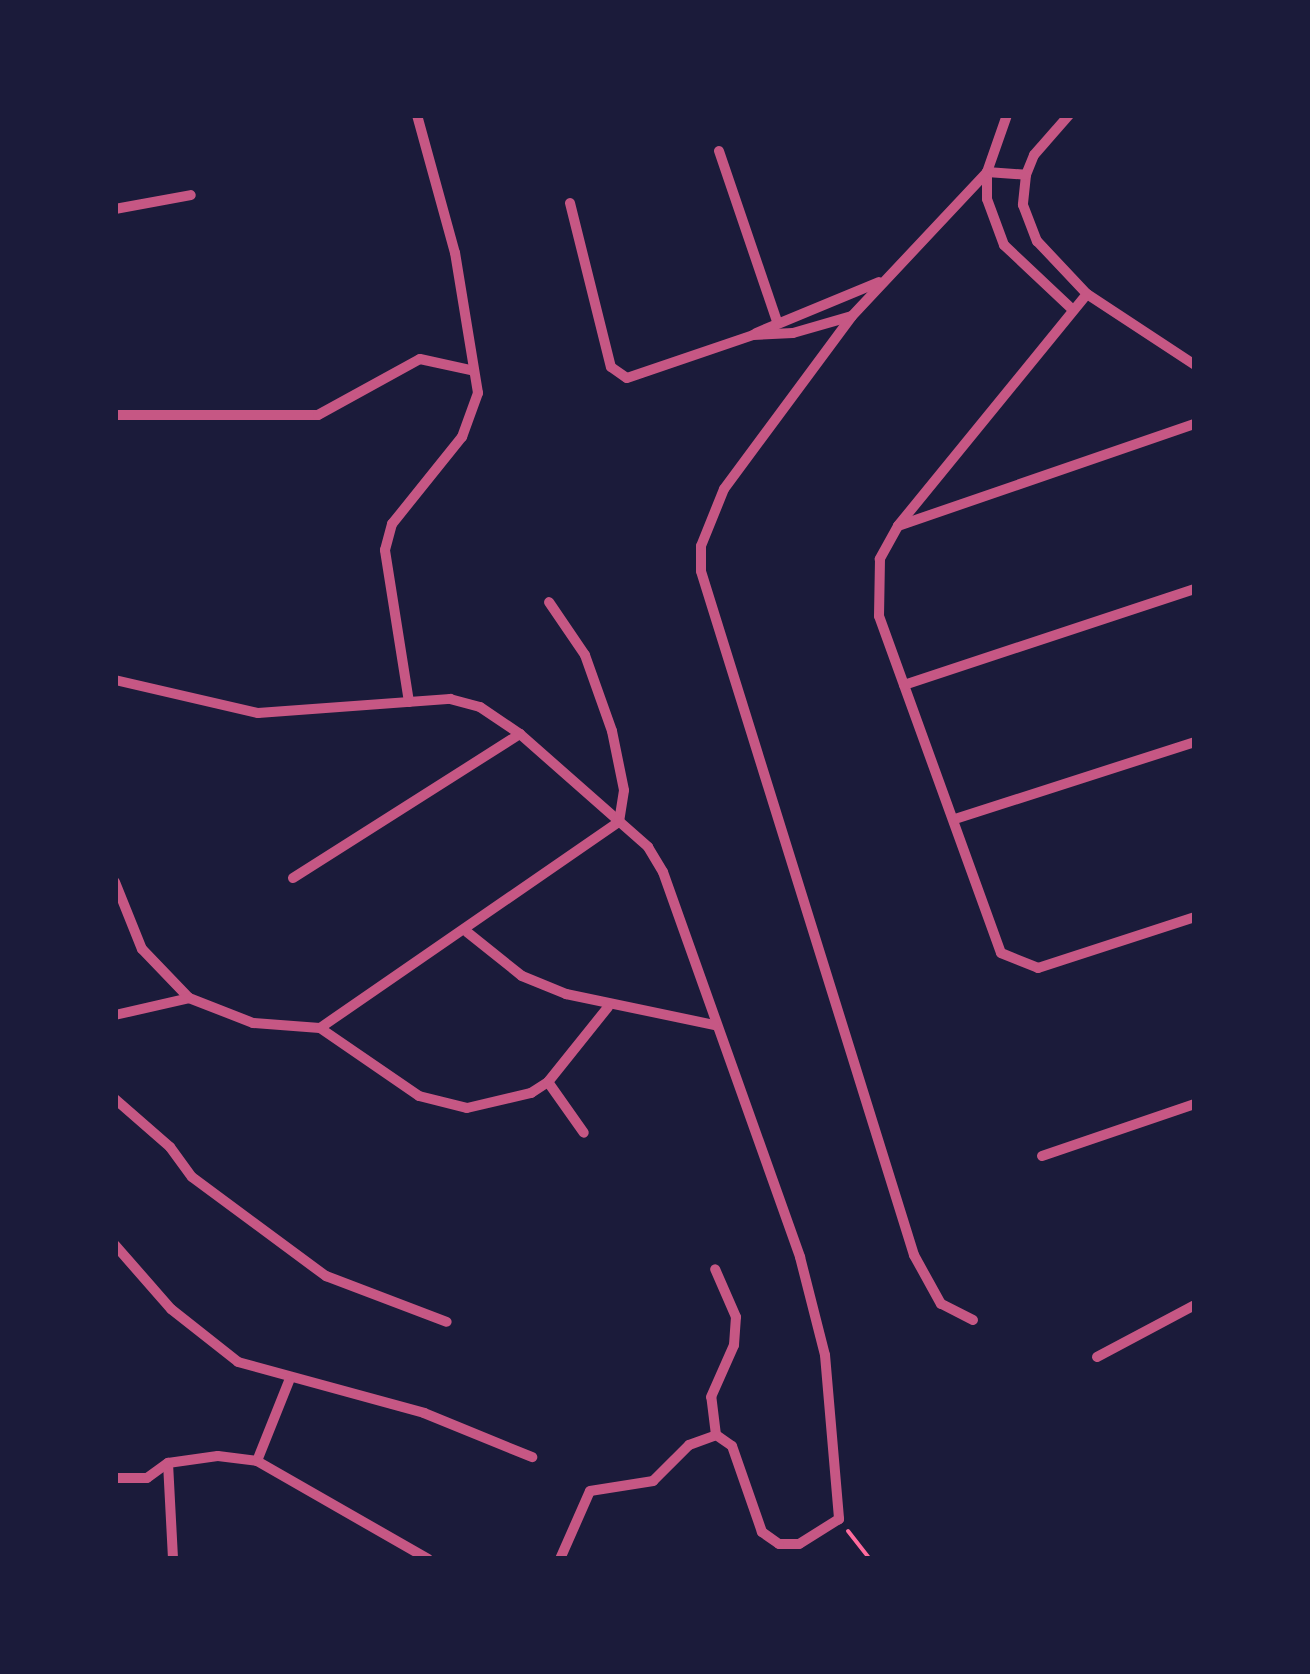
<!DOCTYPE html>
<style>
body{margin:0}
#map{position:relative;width:1310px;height:1674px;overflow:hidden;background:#1b1b3a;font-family:"Golos Text",sans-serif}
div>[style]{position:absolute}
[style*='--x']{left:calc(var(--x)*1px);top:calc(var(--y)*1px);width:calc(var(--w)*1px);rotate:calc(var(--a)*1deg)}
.path>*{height:4px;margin:-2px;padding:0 2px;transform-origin:2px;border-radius:2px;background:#ff6b9d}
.minor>*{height:10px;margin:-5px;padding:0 5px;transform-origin:5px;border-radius:5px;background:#c65784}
span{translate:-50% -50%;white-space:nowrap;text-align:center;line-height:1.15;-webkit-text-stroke:10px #1b1b3a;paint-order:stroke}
.frame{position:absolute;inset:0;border:118px solid #1b1b3a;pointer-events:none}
</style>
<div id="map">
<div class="path">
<i style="--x:848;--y:1531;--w:36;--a:52"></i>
</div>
<div class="minor">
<i style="--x:1007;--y:115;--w:60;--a:109.3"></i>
<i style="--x:987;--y:172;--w:27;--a:90"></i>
<i style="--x:987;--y:199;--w:49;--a:69.7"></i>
<i style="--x:1004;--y:245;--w:95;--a:43.3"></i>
<i style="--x:1069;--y:115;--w:53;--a:131.2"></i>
<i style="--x:1034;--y:155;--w:22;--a:112"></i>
<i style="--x:1026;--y:175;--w:30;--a:96"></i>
<i style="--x:1023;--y:205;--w:39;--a:69"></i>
<i style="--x:1037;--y:241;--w:73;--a:46.7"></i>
<i style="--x:1087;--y:294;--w:129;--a:33.3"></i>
<i style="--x:719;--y:151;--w:180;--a:71.2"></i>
<i style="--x:570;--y:203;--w:169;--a:76"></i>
<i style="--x:611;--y:367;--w:19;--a:35"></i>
<i style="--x:627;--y:378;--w:133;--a:-18.8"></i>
<i style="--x:753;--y:335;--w:40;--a:-2.9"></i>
<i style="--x:793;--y:333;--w:61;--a:-16.1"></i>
<i style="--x:115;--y:209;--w:77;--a:-10.4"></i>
<i style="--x:1087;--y:294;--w:299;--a:129.2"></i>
<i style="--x:898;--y:526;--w:38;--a:119"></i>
<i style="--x:880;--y:559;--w:57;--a:91"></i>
<i style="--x:879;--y:616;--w:358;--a:70.1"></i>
<i style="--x:1001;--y:953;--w:40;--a:22"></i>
<i style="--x:1038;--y:968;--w:165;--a:-18"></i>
<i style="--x:756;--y:333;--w:133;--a:-22.5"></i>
<i style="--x:115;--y:415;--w:203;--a:0"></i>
<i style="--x:318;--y:415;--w:116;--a:-28.8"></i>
<i style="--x:420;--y:359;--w:51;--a:12.4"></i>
<i style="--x:898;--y:526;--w:314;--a:-19"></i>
<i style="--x:115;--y:680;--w:147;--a:13"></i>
<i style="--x:258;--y:713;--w:193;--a:-4.2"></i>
<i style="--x:450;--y:699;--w:31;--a:15"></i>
<i style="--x:480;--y:707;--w:48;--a:34"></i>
<i style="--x:520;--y:734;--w:171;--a:41.4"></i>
<i style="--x:648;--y:847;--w:29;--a:59"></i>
<i style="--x:663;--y:872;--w:409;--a:70.4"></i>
<i style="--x:800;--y:1257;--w:101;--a:75.7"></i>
<i style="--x:825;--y:1355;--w:165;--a:85.1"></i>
<i style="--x:839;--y:1519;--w:47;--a:148"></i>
<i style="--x:799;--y:1544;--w:20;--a:180"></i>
<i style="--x:779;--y:1544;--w:21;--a:-145"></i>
<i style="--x:762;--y:1532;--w:91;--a:-109.2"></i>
<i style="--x:732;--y:1446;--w:19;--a:-145"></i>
<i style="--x:716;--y:1435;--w:38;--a:-97"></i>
<i style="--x:711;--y:1397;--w:57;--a:-66.1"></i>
<i style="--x:734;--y:1345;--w:28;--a:-86"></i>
<i style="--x:736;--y:1317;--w:52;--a:-113.6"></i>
<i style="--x:904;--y:685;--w:306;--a:-18.3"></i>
<i style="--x:409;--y:702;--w:154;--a:-99"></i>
<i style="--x:385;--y:550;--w:27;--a:-75"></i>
<i style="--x:392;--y:524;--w:112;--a:-51.2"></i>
<i style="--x:462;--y:437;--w:47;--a:-70"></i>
<i style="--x:478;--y:393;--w:142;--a:-99.3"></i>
<i style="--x:455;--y:253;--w:143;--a:-105.4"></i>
<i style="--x:955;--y:819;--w:252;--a:-17.8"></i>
<i style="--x:293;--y:878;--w:269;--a:-32.4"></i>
<i style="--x:115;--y:882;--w:72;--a:68.1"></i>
<i style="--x:142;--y:949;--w:68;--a:46.2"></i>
<i style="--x:189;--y:998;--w:69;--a:21.3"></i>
<i style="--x:253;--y:1023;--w:67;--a:4.3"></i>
<i style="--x:320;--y:1028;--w:120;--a:34.5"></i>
<i style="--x:419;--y:1096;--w:49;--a:14"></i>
<i style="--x:467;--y:1108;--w:66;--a:-13.2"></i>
<i style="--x:531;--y:1093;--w:20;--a:-33"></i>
<i style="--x:548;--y:1082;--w:96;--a:-51.3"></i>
<i style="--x:467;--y:932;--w:70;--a:38.7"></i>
<i style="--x:522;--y:976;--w:48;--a:22.2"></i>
<i style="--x:566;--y:994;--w:152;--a:11.8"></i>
<i style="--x:115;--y:1015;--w:76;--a:-12.9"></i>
<i style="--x:320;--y:1028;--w:363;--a:-34.6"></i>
<i style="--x:619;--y:822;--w:32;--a:-81"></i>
<i style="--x:624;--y:790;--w:60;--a:-101.5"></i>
<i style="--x:612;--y:731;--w:81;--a:-109.6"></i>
<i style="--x:585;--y:655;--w:64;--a:-124.2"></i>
<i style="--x:548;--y:1082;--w:62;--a:54.8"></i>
<i style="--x:115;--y:1099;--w:73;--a:41.1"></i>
<i style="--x:170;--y:1147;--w:37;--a:54"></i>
<i style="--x:192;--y:1177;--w:167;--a:36.5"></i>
<i style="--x:326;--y:1276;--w:129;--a:20.8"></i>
<i style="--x:1042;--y:1156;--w:162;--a:-18.8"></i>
<i style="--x:115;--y:1245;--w:85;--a:48.8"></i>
<i style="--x:171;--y:1309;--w:85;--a:38.3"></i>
<i style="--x:238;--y:1362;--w:193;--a:15.3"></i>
<i style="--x:424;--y:1413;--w:117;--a:22.2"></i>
<i style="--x:973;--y:1320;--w:36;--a:-153"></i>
<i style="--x:941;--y:1304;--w:56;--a:-118.9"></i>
<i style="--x:914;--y:1255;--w:716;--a:-107.3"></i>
<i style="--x:701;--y:571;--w:25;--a:-90"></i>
<i style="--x:701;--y:546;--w:61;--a:-68"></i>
<i style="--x:724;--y:489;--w:215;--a:-53.5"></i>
<i style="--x:852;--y:316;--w:197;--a:-46.8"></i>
<i style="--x:987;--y:172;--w:39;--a:4"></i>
<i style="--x:1097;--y:1357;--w:111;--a:-28"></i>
<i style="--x:257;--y:1461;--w:86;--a:-68.2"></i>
<i style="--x:168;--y:1463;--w:96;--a:87"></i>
<i style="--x:115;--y:1478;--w:32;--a:0"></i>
<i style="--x:147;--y:1478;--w:26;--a:-36"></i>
<i style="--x:168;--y:1463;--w:50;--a:-8"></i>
<i style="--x:218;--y:1456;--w:39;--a:7"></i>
<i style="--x:257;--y:1461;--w:197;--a:29.8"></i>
<i style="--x:560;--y:1559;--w:74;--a:-66.2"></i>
<i style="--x:590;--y:1491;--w:64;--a:-9"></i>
<i style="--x:653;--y:1481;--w:51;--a:-45"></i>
<i style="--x:689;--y:1445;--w:29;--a:-20"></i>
</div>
<div class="frame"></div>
</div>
